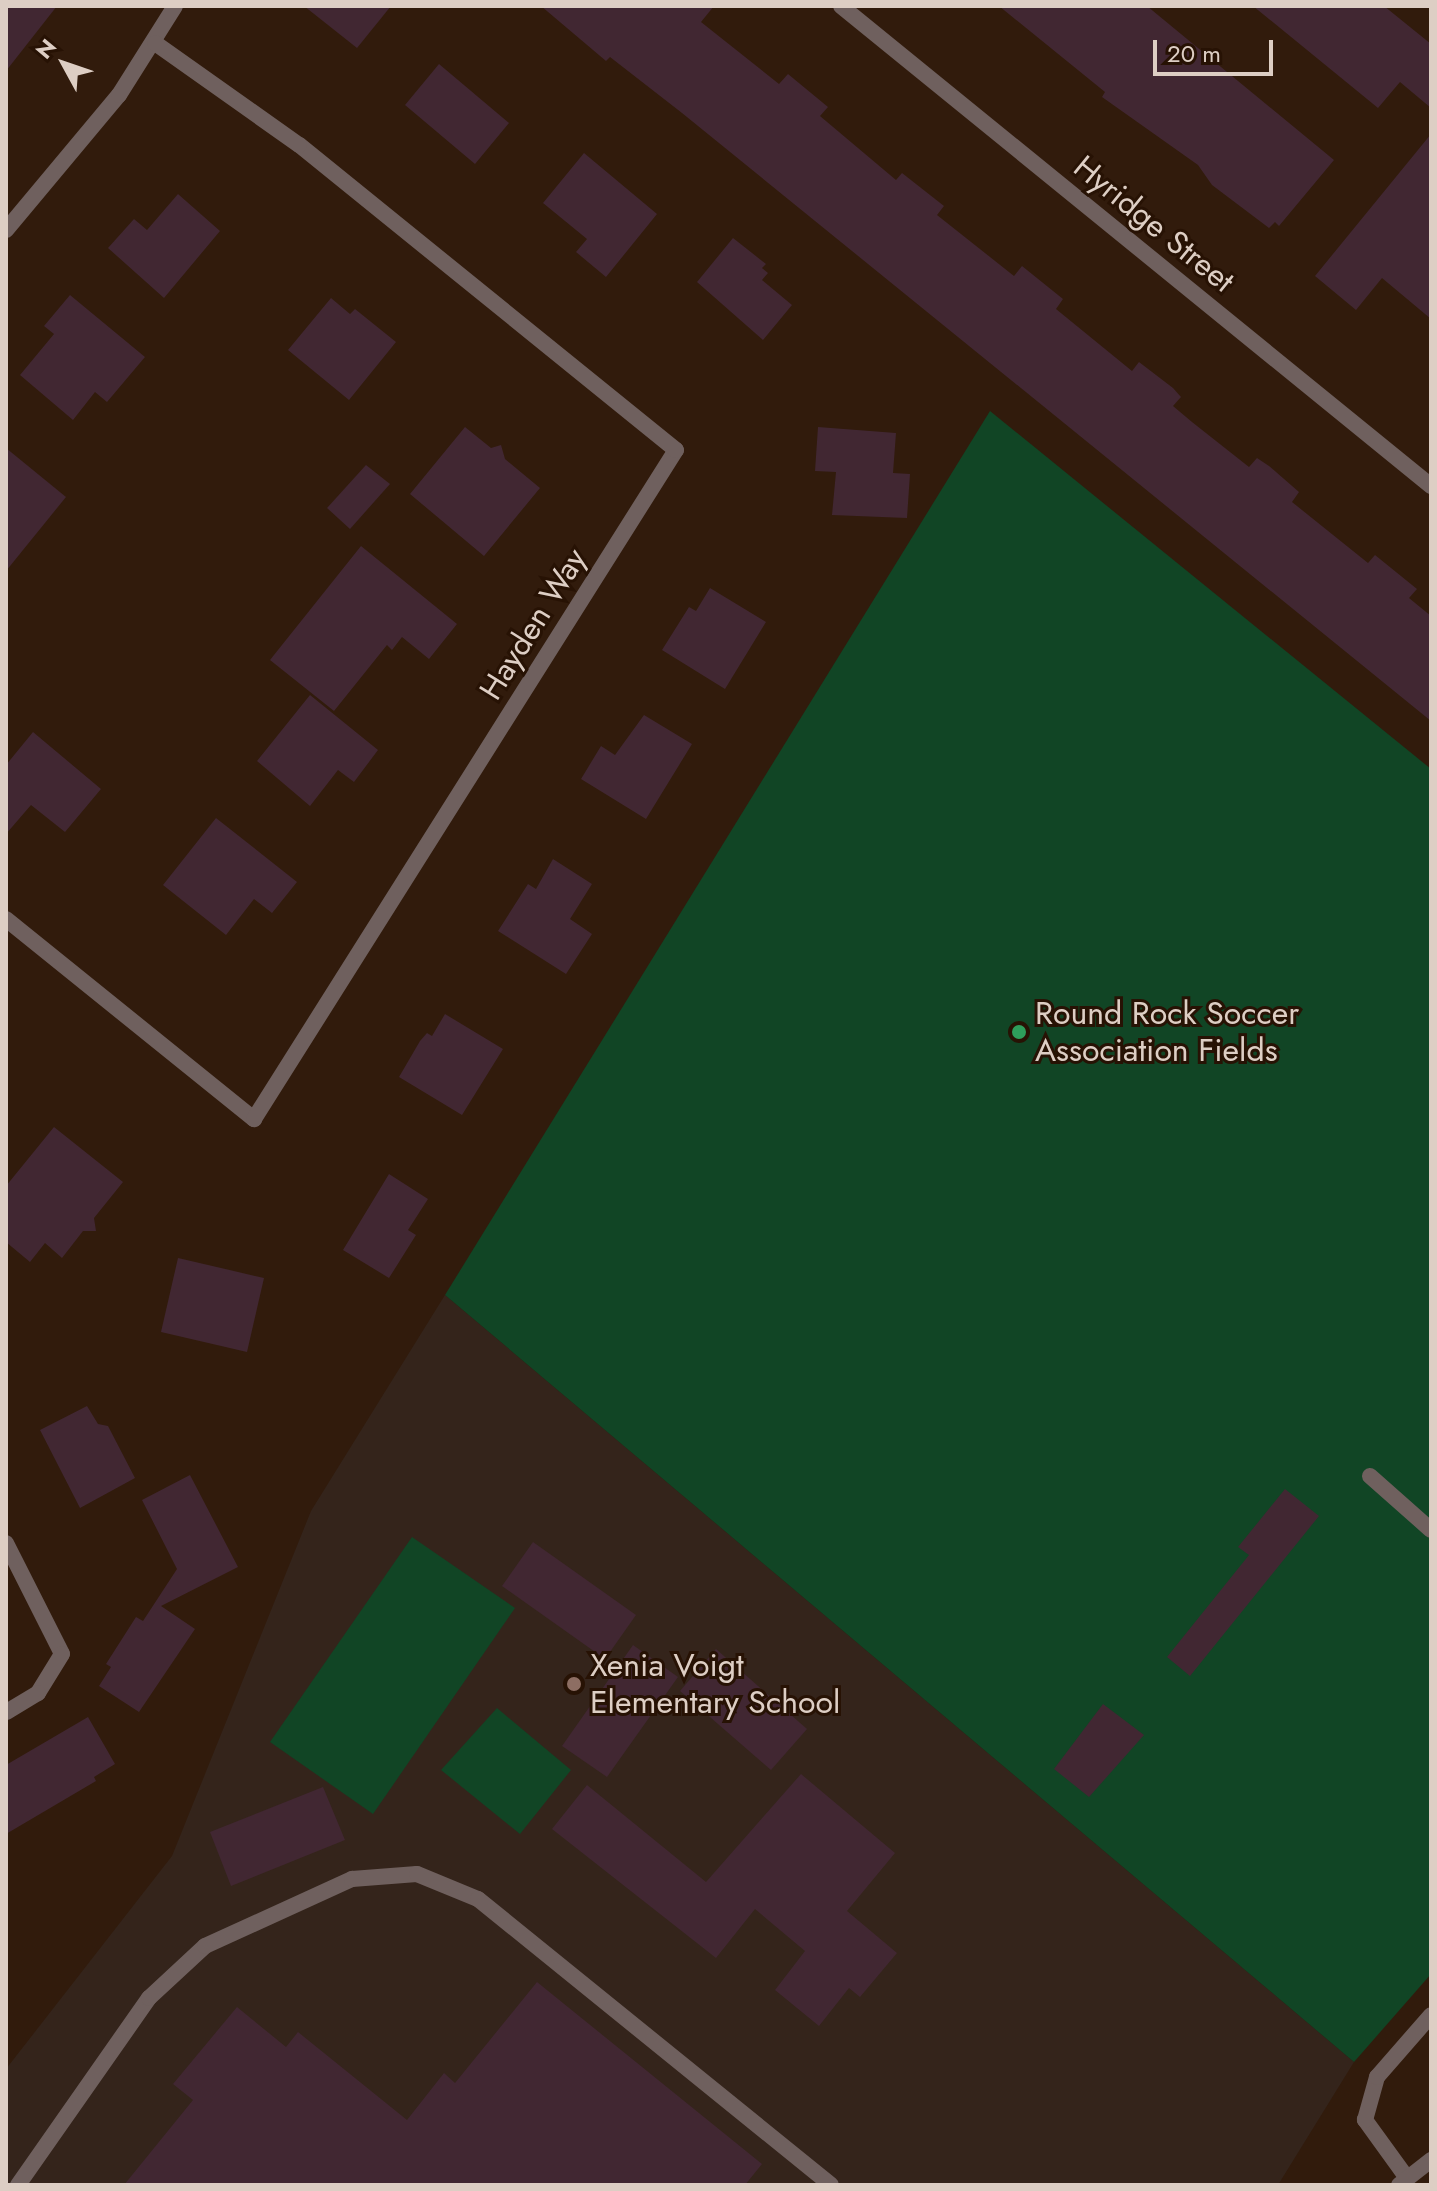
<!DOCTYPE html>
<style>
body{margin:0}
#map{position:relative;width:1437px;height:2191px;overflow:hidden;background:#311b0c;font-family:Jost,sans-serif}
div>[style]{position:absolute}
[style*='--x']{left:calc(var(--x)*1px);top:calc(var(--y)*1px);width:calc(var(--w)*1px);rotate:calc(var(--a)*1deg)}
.education>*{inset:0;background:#34241b}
.green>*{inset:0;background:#114525}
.building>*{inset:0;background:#412732}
.service>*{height:16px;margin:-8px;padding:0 8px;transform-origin:8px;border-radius:8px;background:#6f605e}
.minor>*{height:16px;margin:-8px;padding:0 8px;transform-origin:8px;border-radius:8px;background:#6f605e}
.dots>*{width:22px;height:22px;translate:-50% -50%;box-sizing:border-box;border:4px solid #271204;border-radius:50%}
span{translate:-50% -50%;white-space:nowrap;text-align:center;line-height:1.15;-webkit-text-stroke:6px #271204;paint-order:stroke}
.street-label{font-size:32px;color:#ddcec4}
.poi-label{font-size:32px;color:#ddcec4}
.left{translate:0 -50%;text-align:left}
.frame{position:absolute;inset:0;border:8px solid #ddcec4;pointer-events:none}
.north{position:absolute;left:24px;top:24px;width:80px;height:80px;-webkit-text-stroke:6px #271204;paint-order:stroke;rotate:310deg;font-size:22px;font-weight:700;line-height:32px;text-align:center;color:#ddcec4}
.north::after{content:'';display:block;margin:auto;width:28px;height:36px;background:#ddcec4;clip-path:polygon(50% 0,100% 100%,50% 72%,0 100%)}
.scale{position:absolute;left:1153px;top:40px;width:120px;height:36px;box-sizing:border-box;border:4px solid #ddcec4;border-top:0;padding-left:10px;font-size:24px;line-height:28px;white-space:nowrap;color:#ddcec4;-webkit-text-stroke:6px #271204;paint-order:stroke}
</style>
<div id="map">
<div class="education">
<i style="clip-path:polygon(445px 1295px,1354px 2062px,1278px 2185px,6px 2185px,6px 2069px,172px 1856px,311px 1511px)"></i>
</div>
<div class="green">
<i style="clip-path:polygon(990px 411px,1431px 769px,1431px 1974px,1354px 2062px,445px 1295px)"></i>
<i style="clip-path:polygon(412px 1537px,515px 1608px,373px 1814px,270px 1742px)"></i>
<i style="clip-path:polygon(497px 1708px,571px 1770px,520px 1834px,441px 1770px)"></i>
</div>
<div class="building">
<i style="clip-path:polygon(6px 6px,57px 6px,6px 71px)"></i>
<i style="clip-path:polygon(304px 6px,391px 6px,357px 48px)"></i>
<i style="clip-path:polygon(541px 6px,714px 6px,701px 22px,779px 84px,788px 74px,828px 107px,820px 116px,896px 180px,902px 173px,944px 206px,937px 215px,1014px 276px,1022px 266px,1063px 299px,1056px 309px,1132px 371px,1139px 362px,1173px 388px,1181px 397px,1173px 406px,1192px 422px,1249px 467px,1257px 458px,1269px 466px,1299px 492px,1292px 502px,1368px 563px,1375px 555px,1417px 589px,1409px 598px,1431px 616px,1431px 721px,682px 113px,610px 57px,606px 61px)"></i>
<i style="clip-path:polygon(999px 6px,1147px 6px,1334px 160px,1279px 226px,1275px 222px,1269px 228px,1212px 185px,1198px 165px,1102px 97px,1105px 92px)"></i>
<i style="clip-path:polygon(1253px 6px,1384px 6px,1431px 44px,1431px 108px,1400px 82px,1378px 108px)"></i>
<i style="clip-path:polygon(439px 64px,509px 123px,475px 164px,405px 105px)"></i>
<i style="clip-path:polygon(1431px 134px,1431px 319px,1382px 278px,1356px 310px,1315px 276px)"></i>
<i style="clip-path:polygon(584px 153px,657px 214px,606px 277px,576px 252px,587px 239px,543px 203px)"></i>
<i style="clip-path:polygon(178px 194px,220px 231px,164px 298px,108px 248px,134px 219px,147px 230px)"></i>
<i style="clip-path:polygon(733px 238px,766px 264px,762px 268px,768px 273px,762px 280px,792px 305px,763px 340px,697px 282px)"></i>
<i style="clip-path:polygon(70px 295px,145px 357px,107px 402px,95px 392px,73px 420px,20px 375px,54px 334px,44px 326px)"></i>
<i style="clip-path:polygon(331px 298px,350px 314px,355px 309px,396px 342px,349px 400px,288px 350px)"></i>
<i style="clip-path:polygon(465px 427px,491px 448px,501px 445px,505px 459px,540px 488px,484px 556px,410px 494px)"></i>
<i style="clip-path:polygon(818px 427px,896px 433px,893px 473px,910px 474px,907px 518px,832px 515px,836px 472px,815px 471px)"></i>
<i style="clip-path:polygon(6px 448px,66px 497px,6px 571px)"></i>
<i style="clip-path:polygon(366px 465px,390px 484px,350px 529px,327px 508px)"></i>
<i style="clip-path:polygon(361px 546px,457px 624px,429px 659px,402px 637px,392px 650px,387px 645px,334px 711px,270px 660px)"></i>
<i style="clip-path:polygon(710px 588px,766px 622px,725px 689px,662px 650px,689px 607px,696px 611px)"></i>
<i style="clip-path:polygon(310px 695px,378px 750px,354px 782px,338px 770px,310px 806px,257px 761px)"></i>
<i style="clip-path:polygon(644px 715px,692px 744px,646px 819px,581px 779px,601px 746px,615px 755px)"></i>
<i style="clip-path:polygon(33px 732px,101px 789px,65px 832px,31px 805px,6px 834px,6px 765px)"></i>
<i style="clip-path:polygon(216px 818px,297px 882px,272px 913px,254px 899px,226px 935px,163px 885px)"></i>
<i style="clip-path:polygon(553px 859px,592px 884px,570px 919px,592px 934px,566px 974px,498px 931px,528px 884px,536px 889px)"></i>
<i style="clip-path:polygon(445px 1014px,503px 1049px,462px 1115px,399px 1077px,420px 1041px,427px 1033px,432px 1036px)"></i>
<i style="clip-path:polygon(54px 1127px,123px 1182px,94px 1218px,96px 1231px,83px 1231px,62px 1258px,45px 1243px,30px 1262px,6px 1242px,6px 1186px)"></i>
<i style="clip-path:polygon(389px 1174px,428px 1199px,408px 1230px,416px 1235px,389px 1278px,343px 1250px)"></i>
<i style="clip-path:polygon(178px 1258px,264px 1278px,247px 1352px,161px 1332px)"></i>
<i style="clip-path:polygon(87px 1406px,98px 1424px,108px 1426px,135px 1478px,80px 1508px,40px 1430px)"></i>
<i style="clip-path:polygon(190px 1475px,238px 1567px,161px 1606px,195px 1629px,139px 1712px,99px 1686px,111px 1667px,106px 1664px,136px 1617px,143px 1621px,177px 1569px,142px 1500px)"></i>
<i style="clip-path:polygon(1285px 1489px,1319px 1516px,1190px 1676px,1167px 1657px,1249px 1555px,1238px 1547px)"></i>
<i style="clip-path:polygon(533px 1542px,636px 1615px,605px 1659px,502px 1586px)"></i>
<i style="clip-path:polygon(633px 1645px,678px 1677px,607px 1777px,562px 1746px)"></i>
<i style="clip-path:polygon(716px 1649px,807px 1729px,771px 1770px,680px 1691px)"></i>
<i style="clip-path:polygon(1103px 1704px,1144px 1735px,1089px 1797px,1054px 1769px)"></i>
<i style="clip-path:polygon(88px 1717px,115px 1764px,94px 1777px,96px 1781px,6px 1834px,6px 1765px)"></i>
<i style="clip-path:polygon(801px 1774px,895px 1853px,847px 1911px,897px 1953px,860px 1997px,849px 1988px,819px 2026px,775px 1990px,805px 1951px,755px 1909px,716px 1958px,552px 1829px,587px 1785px,706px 1882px)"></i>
<i style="clip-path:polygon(323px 1787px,345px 1840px,231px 1886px,210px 1832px)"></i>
<i style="clip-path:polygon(537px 1982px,762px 2164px,745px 2185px,124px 2185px,193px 2100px,173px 2084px,237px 2007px,286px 2047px,298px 2032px,407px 2120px,444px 2073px,455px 2083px)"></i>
</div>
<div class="service">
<i style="--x:1370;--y:1476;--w:81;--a:41.5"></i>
<i style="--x:6;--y:1543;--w:124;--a:63.2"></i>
<i style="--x:62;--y:1654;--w:46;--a:121.6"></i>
<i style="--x:38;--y:1693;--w:37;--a:149"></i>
<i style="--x:1407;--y:2178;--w:72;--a:-125.9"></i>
<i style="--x:1365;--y:2120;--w:45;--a:-74.4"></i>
<i style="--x:1377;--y:2077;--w:82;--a:-48.9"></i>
<i style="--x:18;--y:2185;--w:228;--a:-55"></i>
<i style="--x:149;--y:1998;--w:76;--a:-42.9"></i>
<i style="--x:205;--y:1946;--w:162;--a:-24.5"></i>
<i style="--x:352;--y:1879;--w:65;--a:-4.4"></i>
<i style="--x:417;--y:1874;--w:66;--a:22.3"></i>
<i style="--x:478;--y:1899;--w:454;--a:39"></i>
</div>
<div class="minor">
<i style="--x:841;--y:6;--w:761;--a:39.13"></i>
<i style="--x:6;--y:230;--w:176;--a:-50.1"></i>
<i style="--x:119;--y:95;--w:105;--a:-57.8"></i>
<i style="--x:6;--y:919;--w:319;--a:38.9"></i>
<i style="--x:254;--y:1119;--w:791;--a:-57.76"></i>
<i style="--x:676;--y:450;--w:485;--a:-141"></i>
<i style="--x:299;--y:145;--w:176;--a:-144.7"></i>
<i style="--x:1399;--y:2185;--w:41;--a:-38"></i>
</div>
<div class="dots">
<i style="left:1019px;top:1032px;background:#2e9e5b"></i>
<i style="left:574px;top:1684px;background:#8d6e63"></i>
</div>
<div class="street-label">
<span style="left:1154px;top:224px;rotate:39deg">Hyridge Street</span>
<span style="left:533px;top:624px;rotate:-58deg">Hayden Way</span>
</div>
<div class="poi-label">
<span class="left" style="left:1035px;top:1032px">Round Rock Soccer<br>Association Fields</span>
<span class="left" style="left:590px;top:1684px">Xenia Voigt<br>Elementary School</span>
</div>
<div class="frame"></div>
<div class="north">N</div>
<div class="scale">20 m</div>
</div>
